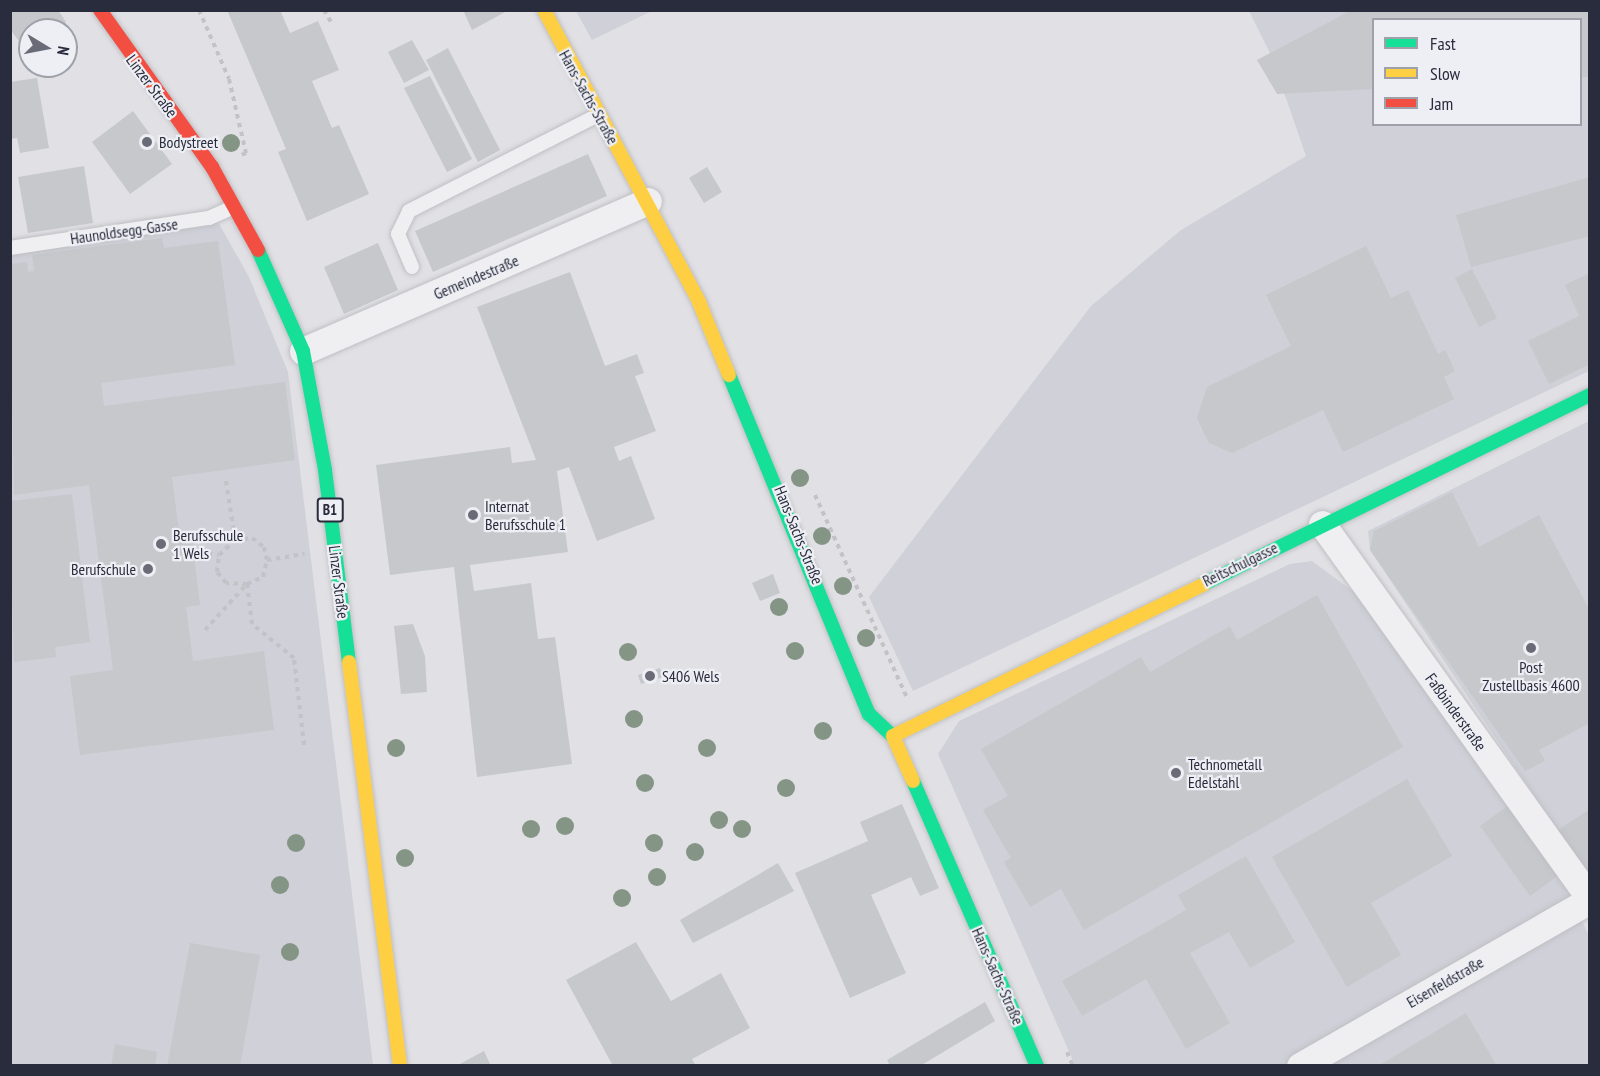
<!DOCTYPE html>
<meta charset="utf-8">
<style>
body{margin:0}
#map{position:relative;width:1600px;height:1076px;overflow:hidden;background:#e1e1e5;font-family:"PT Sans Narrow",sans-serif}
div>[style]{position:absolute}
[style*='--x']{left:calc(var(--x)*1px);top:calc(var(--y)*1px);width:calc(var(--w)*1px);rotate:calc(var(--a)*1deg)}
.built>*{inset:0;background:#cfd0d8}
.building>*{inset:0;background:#c6c8cc}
.path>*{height:4px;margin-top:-2px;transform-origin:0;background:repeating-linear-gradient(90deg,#c2c2c7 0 4.5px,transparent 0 9px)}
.roads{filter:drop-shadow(0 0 2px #bfbfc3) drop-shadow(0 0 2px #bfbfc3)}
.lane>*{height:14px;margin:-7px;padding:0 7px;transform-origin:7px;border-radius:7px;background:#efeff2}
.street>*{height:27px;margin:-13.5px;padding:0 13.5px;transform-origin:13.5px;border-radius:13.5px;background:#efeff2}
.fast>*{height:14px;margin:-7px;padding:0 7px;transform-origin:7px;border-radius:7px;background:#16e098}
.slow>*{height:14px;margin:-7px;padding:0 7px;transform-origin:7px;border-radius:7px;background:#ffcf43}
.jam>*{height:14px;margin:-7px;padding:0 7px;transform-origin:7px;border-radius:7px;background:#f24e42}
.trees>*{width:18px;height:18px;margin:-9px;border-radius:50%;background:#849586}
.dots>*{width:16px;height:16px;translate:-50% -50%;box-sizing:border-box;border:3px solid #eeeff4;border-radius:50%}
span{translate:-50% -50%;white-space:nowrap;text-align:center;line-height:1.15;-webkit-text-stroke:4.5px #eeeff4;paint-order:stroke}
.shield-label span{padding:2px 4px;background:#eeeff4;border:2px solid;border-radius:4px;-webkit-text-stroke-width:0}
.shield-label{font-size:15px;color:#292c3c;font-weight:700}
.street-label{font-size:16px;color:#292c3c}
.poi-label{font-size:16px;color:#292c3c}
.left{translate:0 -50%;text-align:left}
.right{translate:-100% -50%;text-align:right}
.frame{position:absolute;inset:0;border:12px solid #292c3c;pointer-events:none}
.legend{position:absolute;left:1372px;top:18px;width:210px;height:108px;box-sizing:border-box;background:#eeeff4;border:2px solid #9fa1aa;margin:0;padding:8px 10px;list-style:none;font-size:18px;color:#292c3c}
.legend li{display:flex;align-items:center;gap:12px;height:30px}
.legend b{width:30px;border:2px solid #9fa1aa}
.north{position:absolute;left:18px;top:18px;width:60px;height:60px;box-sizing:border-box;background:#eeeff4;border:2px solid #9fa1aa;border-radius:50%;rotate:100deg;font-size:16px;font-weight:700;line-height:24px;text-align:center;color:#292c3c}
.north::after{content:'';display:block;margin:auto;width:21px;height:27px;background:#696b77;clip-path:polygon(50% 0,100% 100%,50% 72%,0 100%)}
</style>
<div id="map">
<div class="built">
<i style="clip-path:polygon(576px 11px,652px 11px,592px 40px)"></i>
<i style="clip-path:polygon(evenodd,1249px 11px,1589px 11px,1589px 371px,913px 691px,869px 597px,1091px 306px,1181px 230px,1306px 156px,1271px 55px,1249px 11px,1374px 20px,1580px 20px,1580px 124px,1374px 124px,1374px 20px)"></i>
<i style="clip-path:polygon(218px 222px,249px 277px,288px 372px,373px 1065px,11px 1065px,10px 253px)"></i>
<i style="clip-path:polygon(1589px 421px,1589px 878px,1370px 550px,1368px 531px)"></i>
<i style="clip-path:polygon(1312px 561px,1365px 600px,1562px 878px,1589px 936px,1589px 1065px,1075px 1065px,938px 754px,959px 721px,1290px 564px)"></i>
</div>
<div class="building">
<i style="clip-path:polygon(10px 10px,58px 10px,66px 22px,56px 30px,30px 30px,27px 52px,10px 29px)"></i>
<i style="clip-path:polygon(227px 10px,280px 10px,290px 33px,318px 21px,339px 70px,312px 81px,332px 128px,339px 125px,369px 194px,307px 221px,278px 152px,286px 149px)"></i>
<i style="clip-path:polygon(463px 10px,509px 10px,472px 30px)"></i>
<i style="clip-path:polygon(1352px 10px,1590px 10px,1590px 77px,1580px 77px,1580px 20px,1374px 20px,1374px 89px,1277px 94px,1257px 60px)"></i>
<i style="clip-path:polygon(412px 40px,429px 70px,404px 83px,388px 52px)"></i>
<i style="clip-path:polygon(448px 48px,500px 150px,478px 162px,426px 60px)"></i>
<i style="clip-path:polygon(430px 76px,472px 159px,447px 172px,404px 88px)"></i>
<i style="clip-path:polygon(37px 78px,49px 148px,20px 153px,17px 138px,10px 139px,10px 82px)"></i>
<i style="clip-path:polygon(133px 111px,172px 164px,130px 194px,92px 142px)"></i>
<i style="clip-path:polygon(588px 154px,607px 196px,433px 272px,415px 231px)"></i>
<i style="clip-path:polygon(84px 166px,93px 223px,28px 233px,18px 177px)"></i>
<i style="clip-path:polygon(707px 167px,722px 192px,704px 203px,689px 178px)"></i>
<i style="clip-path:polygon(1590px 177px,1590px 236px,1471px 267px,1456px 215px)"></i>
<i style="clip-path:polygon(162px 238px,164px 248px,218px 241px,235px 365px,101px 383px,104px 406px,285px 382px,295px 460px,172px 477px,179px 533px,191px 531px,200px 605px,186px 607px,193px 661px,264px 651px,274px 730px,80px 755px,70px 676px,113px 670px,89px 485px,14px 495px,10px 264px,27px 262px,28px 272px,34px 271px,32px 255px)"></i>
<i style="clip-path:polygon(378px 243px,398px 290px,344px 314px,324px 267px)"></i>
<i style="clip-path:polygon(1366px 246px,1391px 298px,1408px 290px,1438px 354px,1445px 350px,1455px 371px,1444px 377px,1454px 399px,1343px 452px,1323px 410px,1232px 453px,1209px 443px,1197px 418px,1207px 387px,1291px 346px,1266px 295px)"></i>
<i style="clip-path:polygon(1472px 269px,1497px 318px,1479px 327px,1455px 278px)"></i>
<i style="clip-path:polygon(570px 272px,605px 366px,637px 354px,644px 373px,635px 376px,656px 431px,614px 447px,619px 461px,631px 456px,655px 519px,597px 541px,569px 467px,557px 471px,568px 552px,470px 565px,474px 591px,531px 583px,538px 639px,555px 637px,572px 764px,477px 777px,454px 567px,390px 575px,376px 465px,510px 447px,512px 463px,536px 460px,477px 307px)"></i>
<i style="clip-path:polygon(1590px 273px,1590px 364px,1549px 384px,1528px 341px,1579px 316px,1565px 285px)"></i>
<i style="clip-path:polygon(1452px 492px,1479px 547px,1539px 515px,1590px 611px,1590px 723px,1539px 750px,1545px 761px,1525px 771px,1370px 550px,1374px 531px)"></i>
<i style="clip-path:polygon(72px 494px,90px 642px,55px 647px,56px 657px,14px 662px,10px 501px)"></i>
<i style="clip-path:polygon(773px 574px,780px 593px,760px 601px,752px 583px)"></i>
<i style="clip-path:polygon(1317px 595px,1403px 747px,1084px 930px,1061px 889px,1030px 907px,1004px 862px,1011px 858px,983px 810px,1008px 796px,981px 749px,1141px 657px,1150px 672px,1230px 626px,1237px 640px)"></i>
<i style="clip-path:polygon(413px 624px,425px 656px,427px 692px,401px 694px,394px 626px)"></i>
<i style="clip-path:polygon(660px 668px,663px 677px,641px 684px,638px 675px)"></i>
<i style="clip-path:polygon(1407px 779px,1452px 856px,1371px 903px,1401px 955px,1347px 987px,1272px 857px)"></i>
<i style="clip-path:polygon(902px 804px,939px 888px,920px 896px,911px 877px,871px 895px,906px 973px,850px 998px,795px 873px,868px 841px,860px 822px)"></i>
<i style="clip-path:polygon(1509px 805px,1559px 875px,1530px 896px,1480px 826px)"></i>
<i style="clip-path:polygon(1590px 809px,1590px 878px,1558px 830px)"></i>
<i style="clip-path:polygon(1246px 856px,1295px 942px,1250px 968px,1229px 932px,1190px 953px,1230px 1023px,1186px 1049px,1146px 979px,1082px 1016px,1062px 981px,1186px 910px,1178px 895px)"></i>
<i style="clip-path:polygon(778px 863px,794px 891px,693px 943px,680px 920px)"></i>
<i style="clip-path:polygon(636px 942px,671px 1001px,721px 973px,750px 1028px,692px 1059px,696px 1066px,613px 1066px,566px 980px)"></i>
<i style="clip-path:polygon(190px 943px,260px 955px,240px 1066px,167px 1066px)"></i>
<i style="clip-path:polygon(985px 1002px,995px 1021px,920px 1066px,890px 1066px,887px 1060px)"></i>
<i style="clip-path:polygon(1466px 1013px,1497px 1066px,1378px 1066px)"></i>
<i style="clip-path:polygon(115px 1044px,157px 1052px,155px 1066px,111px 1066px)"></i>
<i style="clip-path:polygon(484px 1051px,491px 1066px,456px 1066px)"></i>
</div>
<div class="path">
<i style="--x:199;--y:10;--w:75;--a:66.5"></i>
<i style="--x:229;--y:79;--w:76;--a:77.1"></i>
<i style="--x:246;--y:153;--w:8;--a:157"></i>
<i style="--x:324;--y:10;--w:16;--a:60"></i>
<i style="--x:226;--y:481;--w:60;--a:81.3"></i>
<i style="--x:815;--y:495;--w:221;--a:65.6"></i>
<i style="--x:199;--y:552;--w:20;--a:9"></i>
<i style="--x:205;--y:630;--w:62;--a:-47.6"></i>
<i style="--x:247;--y:584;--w:17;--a:-24"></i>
<i style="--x:263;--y:577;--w:17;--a:-77"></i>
<i style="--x:304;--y:745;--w:88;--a:-96.6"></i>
<i style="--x:294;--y:658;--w:54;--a:-141"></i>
<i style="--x:252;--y:624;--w:40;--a:-97.1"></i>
<i style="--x:247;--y:584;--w:21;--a:-177"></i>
<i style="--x:226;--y:583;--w:14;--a:-129"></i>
<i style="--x:217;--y:572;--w:17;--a:-83"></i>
<i style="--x:219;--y:555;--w:22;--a:-43"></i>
<i style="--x:235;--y:540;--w:17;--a:-7"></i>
<i style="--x:252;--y:538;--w:15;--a:37"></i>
<i style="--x:264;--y:547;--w:13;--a:77"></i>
<i style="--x:267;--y:560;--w:38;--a:-9"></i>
<i style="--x:1067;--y:1052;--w:15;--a:67"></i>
</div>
<div class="roads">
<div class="lane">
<i style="--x:10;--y:248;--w:201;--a:-8.6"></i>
<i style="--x:209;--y:218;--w:27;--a:-24"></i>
<i style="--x:412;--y:267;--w:36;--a:-113"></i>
<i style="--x:398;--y:234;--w:25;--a:-64"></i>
<i style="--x:409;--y:211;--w:212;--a:-26.9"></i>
</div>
<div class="street">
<i style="--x:303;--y:351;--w:376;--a:-23.5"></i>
<i style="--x:1322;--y:524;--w:461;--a:54.4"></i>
<i style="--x:1300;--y:1066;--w:334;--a:-29.8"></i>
</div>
<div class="fast">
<i style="--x:258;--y:250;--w:111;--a:66"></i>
<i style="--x:303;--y:351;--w:121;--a:79.5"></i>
<i style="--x:325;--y:470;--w:193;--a:82.9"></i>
<i style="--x:729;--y:375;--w:367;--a:67.6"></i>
<i style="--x:869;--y:714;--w:33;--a:43"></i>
<i style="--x:1204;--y:584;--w:430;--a:-26.1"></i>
<i style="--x:913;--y:781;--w:311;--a:66.5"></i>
</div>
<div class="slow">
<i style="--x:544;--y:10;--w:331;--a:62"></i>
<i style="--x:699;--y:302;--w:79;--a:67.7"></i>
<i style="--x:349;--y:662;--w:407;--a:82.8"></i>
<i style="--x:913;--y:781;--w:49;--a:-114"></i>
<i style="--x:893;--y:736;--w:346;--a:-26"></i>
</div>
<div class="jam">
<i style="--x:100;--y:10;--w:193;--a:54.5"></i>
<i style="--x:212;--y:167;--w:95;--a:61"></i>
</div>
</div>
<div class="trees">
<i style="left:231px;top:143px"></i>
<i style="left:800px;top:478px"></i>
<i style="left:822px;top:536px"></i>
<i style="left:843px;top:586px"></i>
<i style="left:779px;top:607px"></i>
<i style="left:866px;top:638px"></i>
<i style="left:795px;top:651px"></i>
<i style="left:628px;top:652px"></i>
<i style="left:634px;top:719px"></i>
<i style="left:823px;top:731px"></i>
<i style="left:396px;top:748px"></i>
<i style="left:707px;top:748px"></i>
<i style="left:645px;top:783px"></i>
<i style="left:786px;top:788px"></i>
<i style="left:719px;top:820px"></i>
<i style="left:565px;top:826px"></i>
<i style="left:531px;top:829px"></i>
<i style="left:742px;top:829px"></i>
<i style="left:296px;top:843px"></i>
<i style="left:654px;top:843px"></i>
<i style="left:695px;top:852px"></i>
<i style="left:405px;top:858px"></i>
<i style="left:657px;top:877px"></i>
<i style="left:280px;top:885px"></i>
<i style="left:622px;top:898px"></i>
<i style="left:290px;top:952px"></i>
</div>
<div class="dots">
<i style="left:147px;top:142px;background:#696b77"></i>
<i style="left:473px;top:515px;background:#696b77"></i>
<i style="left:161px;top:544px;background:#696b77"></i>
<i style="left:148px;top:569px;background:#696b77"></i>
<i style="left:1531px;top:648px;background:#696b77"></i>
<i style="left:650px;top:676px;background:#696b77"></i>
<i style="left:1176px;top:773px;background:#696b77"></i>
</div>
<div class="shield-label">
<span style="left:330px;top:510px">B1</span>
</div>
<div class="street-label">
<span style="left:152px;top:86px;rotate:53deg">Linzer Straße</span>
<span style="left:589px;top:97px;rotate:61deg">Hans-Sachs-Straße</span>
<span style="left:124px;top:231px;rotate:-8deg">Haunoldsegg-Gasse</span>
<span style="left:476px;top:277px;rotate:-23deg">Gemeindestraße</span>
<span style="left:799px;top:535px;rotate:68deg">Hans-Sachs-Straße</span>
<span style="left:1240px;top:564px;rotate:-26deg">Reitschulgasse</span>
<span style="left:339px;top:582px;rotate:83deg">Linzer Straße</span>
<span style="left:1456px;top:712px;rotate:54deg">Faßbinderstraße</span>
<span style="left:998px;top:976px;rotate:66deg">Hans-Sachs-Straße</span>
<span style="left:1445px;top:982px;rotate:-30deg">Eisenfeldstraße</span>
</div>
<div class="poi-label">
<span class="left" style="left:159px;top:142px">Bodystreet</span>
<span class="left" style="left:485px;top:515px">Internat<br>Berufsschule 1</span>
<span class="left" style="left:173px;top:544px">Berufsschule<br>1 Wels</span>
<span class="right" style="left:136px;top:569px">Berufschule</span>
<span style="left:1531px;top:676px">Post<br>Zustellbasis 4600</span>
<span class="left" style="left:662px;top:676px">S406 Wels</span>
<span class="left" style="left:1188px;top:773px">Technometall<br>Edelstahl</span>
</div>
<div class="frame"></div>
<ul class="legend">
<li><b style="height:8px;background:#16e098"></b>Fast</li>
<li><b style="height:8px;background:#ffcf43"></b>Slow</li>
<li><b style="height:8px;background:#f24e42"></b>Jam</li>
</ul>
<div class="north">N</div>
</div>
